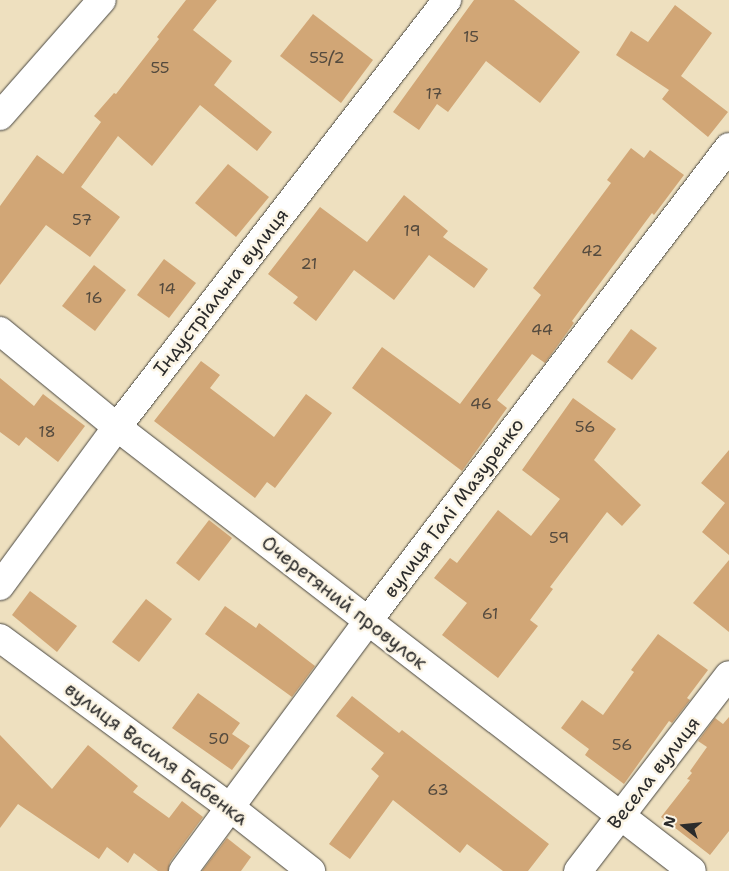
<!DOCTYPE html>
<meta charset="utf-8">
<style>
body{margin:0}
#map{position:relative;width:729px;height:871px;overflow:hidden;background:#eee0bf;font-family:"Shantell Sans",sans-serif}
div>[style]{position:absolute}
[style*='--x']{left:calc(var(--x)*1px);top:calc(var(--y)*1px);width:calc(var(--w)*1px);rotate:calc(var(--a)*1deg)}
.building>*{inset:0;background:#d1a676}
.roads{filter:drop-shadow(0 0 1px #484641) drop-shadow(0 0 1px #484641)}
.minor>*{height:28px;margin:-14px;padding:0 14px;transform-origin:14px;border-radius:14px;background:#fff}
.major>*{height:28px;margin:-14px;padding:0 14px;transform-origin:14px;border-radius:14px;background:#fff}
span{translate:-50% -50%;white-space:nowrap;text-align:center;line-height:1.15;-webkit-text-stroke:5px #fcf5e5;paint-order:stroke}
.number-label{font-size:16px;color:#544a3e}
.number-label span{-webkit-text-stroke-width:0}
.street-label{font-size:19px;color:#2b2b2b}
.north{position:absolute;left:659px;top:801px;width:50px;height:50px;-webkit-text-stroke:4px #fcf5e5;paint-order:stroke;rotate:286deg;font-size:14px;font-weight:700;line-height:20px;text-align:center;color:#2b2b2b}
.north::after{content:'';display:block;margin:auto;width:18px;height:22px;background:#2b2b2b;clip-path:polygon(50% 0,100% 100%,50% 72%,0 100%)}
</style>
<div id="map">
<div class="building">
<i style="clip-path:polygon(186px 0,217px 0,193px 30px,232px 61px,214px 85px,272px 132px,257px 151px,200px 105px,152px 166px,118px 136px,81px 187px,120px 217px,90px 257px,46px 225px,0 285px,0 206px,37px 155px,63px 174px,101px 122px,94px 116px,114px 93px,116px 94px,159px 39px,157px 37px)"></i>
<i style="clip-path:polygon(474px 0,514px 0,580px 52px,540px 103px,486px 61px,448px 112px,437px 104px,419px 130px,393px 112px)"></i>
<i style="clip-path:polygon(675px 5px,712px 33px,681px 76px,728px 112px,708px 137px,662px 99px,669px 90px,616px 55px,631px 31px,648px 42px)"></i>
<i style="clip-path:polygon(313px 14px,373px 60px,341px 103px,280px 56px)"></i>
<i style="clip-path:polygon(631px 148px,644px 158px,650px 150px,684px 175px,654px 215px,652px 213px,572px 321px,574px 323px,545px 363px,532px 354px,497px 400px,507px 408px,462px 471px,352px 388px,382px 347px,460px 404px,541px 295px,533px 288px,611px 183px,607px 180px)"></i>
<i style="clip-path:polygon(228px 164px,269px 197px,236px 237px,195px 203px)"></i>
<i style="clip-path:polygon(404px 195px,448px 231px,443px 237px,488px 269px,474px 288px,429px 255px,394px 300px,354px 270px,316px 321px,293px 303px,298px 297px,268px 274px,320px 207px,367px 242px)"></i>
<i style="clip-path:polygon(164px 259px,196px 283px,169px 318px,137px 295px)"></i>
<i style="clip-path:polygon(94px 265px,126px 290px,95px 331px,62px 306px)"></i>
<i style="clip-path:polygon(631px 329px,657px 348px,632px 380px,607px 362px)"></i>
<i style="clip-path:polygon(201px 361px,220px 375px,210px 388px,274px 437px,306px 394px,332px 413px,275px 488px,267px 482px,255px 498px,154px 421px)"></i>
<i style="clip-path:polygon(0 378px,34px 406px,43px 394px,85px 426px,58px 462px,26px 437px,19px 446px,0 432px)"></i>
<i style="clip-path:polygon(573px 398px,616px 429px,594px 460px,641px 505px,622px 526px,607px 512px,550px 587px,553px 589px,530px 620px,538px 626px,498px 678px,442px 635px,467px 603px,434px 578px,450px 558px,457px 563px,498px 510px,531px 536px,560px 499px,522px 470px)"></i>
<i style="clip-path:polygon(729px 450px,729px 555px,702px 532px,725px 503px,701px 483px)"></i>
<i style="clip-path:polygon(209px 520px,232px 538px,199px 581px,176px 563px)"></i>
<i style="clip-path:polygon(729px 560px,729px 632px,693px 603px)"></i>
<i style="clip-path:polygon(30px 591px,77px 626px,57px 652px,12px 615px)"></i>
<i style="clip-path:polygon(146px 599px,172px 619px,139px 662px,112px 642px)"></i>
<i style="clip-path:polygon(225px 606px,256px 628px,259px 623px,315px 666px,292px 697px,205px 634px)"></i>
<i style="clip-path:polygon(658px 634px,708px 670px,687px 698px,690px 700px,672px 723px,669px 721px,624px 784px,585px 755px,589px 749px,561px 728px,582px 700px,603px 715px,634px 672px,631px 670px)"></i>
<i style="clip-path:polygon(198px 693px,240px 723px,232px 734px,250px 746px,232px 770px,172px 728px)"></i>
<i style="clip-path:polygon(352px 696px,399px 733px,402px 730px,549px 844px,528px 871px,503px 871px,467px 844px,460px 853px,393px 800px,350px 859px,329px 844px,379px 776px,371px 769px,384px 753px,336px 716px)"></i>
<i style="clip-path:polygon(729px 717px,729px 831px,710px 855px,661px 817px,690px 780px,687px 779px,692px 773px,690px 771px,707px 747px,698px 741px,715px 718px,723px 724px)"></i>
<i style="clip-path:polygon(0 735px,52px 789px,88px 745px,138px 786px,133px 792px,169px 818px,182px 801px,203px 817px,170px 862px,168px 871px,158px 871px,134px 853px,128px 863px,107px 847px,99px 859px,18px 804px,0 828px)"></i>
<i style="clip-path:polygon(227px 838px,251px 857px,241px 871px,202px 871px)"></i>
</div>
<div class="roads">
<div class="minor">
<i style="--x:0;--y:331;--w:151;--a:39.4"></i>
<i style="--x:117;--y:427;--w:726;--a:37.67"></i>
<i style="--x:0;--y:586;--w:197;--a:-53.7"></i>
<i style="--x:117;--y:427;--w:540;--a:-52.3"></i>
<i style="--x:0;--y:638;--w:287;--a:36.4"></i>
<i style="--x:231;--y:808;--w:102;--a:38.2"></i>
<i style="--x:183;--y:871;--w:310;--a:-53.5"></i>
<i style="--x:367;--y:622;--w:597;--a:-52.69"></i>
<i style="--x:578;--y:871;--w:247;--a:-52.4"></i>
</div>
<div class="major">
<i style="--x:0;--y:116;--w:154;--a:-48.7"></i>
</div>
</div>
<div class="number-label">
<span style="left:471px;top:37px">15</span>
<span style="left:327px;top:58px">55/2</span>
<span style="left:160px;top:68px">55</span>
<span style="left:434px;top:94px">17</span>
<span style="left:82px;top:220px">57</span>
<span style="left:412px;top:231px">19</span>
<span style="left:592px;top:251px">42</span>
<span style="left:309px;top:264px">21</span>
<span style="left:167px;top:289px">14</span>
<span style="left:94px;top:298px">16</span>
<span style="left:542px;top:330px">44</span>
<span style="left:481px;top:404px">46</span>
<span style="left:585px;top:427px">56</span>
<span style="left:47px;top:432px">18</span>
<span style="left:559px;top:538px">59</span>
<span style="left:490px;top:614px">61</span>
<span style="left:219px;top:739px">50</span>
<span style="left:622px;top:745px">56</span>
<span style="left:438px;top:790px">63</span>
</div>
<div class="street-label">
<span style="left:221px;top:292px;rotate:-52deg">Індустріальна вулиця</span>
<span style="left:454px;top:508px;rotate:-53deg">вулиця Галі Мазуренко</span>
<span style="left:344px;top:603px;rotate:38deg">Очеретяний провулок</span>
<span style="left:156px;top:754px;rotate:37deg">вулиця Василя Бабенка</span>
<span style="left:654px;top:773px;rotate:-52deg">Весела вулиця</span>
</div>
<div class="north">N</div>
</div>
